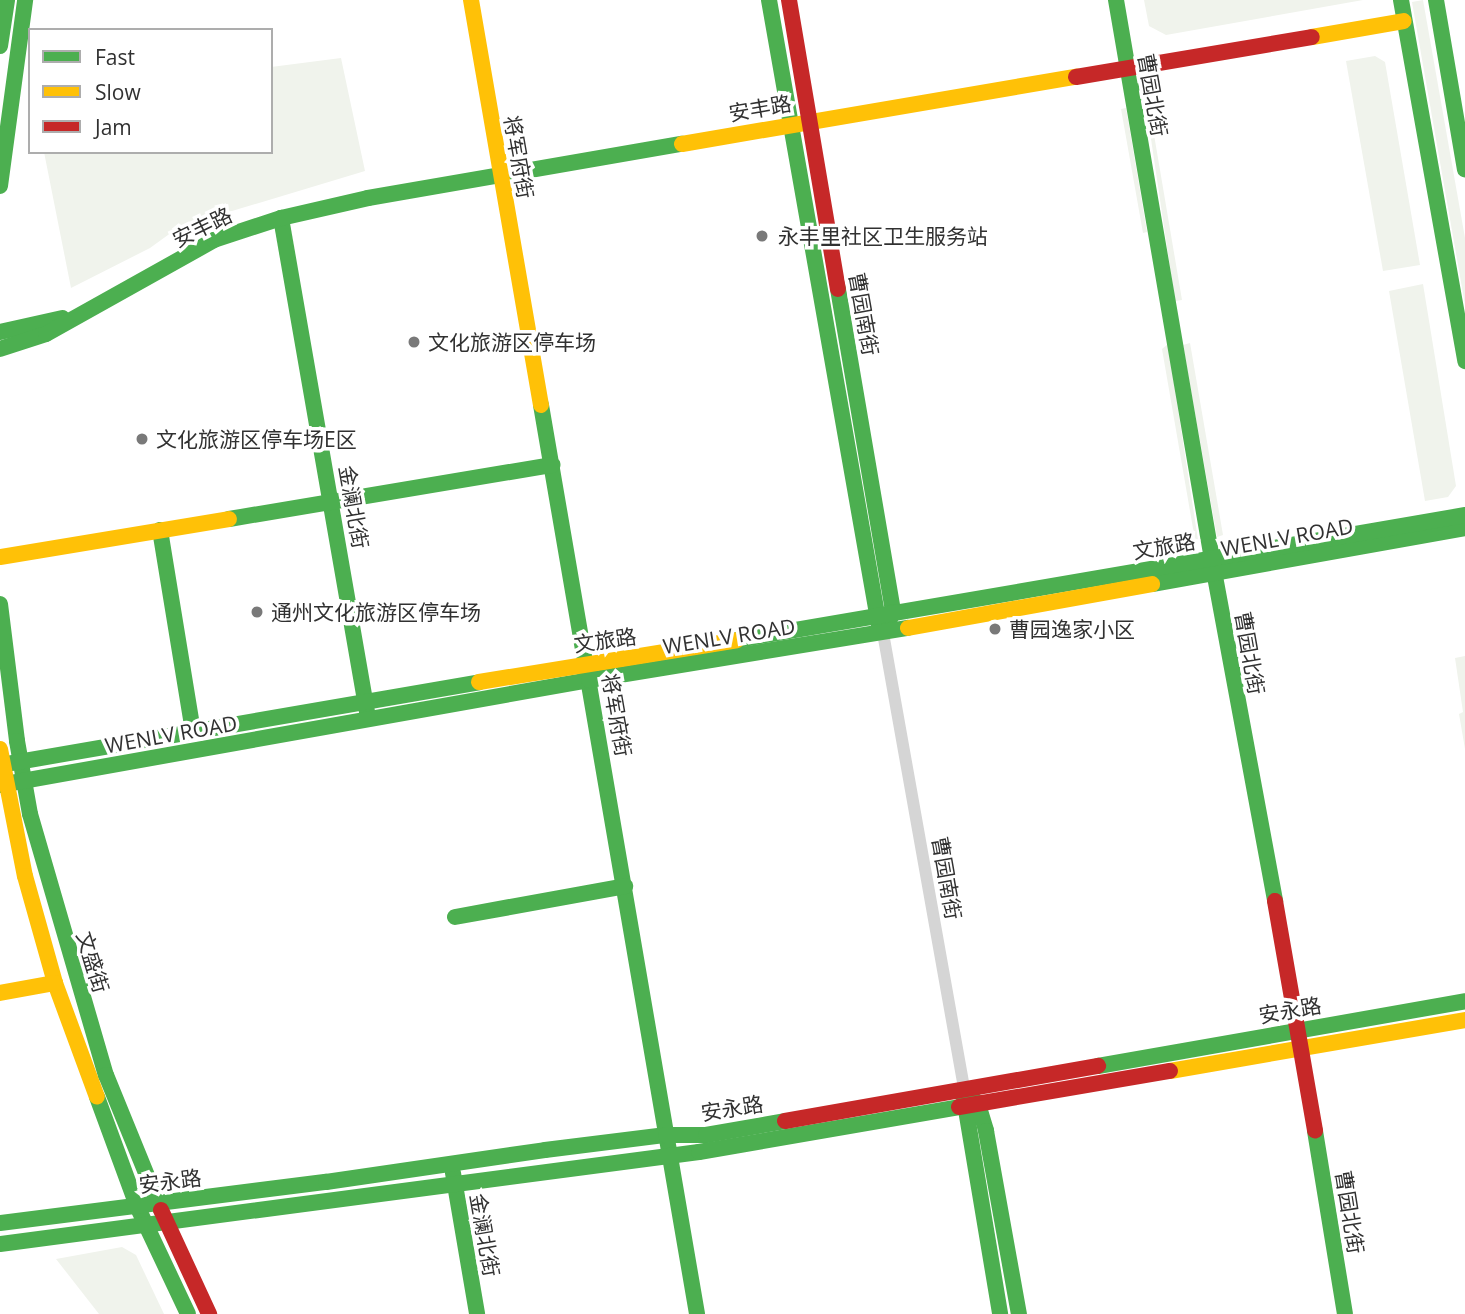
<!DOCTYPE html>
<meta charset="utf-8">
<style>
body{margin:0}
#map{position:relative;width:1465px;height:1314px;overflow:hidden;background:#fff;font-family:"Open Sans","Noto Sans SC",sans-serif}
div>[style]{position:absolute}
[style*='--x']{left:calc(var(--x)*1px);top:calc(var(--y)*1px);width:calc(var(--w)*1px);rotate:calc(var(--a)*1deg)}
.green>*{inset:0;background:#f0f3ec}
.street>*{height:12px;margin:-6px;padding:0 6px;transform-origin:6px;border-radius:6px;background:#d5d5d5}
.fast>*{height:16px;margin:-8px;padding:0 8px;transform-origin:8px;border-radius:8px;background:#4caf50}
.slow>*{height:16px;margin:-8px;padding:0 8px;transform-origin:8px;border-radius:8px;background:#ffc107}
.jam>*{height:16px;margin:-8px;padding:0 8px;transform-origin:8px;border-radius:8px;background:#c62828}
.dots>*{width:19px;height:19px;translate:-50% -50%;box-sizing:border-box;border:4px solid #fff;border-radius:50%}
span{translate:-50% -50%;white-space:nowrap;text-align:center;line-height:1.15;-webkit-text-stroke:7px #fff;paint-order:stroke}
.street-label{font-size:21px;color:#313131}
.poi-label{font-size:21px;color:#313131}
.left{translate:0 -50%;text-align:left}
.legend{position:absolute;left:28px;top:28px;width:245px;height:126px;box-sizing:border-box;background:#fff;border:2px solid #adadad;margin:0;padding:9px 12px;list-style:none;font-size:21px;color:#313131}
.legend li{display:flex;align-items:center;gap:14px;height:35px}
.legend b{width:35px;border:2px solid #adadad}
</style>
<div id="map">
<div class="green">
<i style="clip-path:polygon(1144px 0,1363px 0,1166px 35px,1149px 26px)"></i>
<i style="clip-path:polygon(1423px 0,1465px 238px,1465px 305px,1412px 2px)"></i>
<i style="clip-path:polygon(1375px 56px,1385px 62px,1420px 265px,1383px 271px,1346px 61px)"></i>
<i style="clip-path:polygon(341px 58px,365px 171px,179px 227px,150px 248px,71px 288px,44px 152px,271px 152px,271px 67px)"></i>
<i style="clip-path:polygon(1146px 105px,1149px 105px,1182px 300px,1175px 301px)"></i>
<i style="clip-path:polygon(1126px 108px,1147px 232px,1143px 233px,1121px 109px)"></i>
<i style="clip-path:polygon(1423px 284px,1456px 486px,1448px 497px,1425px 501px,1389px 291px)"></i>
<i style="clip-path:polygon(1190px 343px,1223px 535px,1217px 537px,1183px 345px)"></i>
<i style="clip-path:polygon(1168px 344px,1198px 540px,1195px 540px,1162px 349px)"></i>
<i style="clip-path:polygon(1465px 656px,1465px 749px,1459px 714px,1463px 712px,1455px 658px)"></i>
<i style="clip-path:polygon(122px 1247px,136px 1255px,164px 1314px,99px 1314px,56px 1259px)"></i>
</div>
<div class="street">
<i style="--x:883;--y:633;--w:462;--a:79.9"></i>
</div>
<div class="fast">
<i style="--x:769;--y:0;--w:635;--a:80.02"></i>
<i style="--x:1116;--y:0;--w:579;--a:80.26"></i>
<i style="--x:1214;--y:571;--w:336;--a:79.5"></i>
<i style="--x:1401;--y:0;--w:367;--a:79.9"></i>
<i style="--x:1436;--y:0;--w:172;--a:80.3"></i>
<i style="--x:0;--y:46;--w:47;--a:-81.3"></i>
<i style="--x:0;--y:186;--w:188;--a:-82.3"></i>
<i style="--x:281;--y:218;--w:501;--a:80.12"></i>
<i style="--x:838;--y:289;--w:328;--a:80.3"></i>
<i style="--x:893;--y:612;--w:10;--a:114"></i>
<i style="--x:0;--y:332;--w:64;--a:-12.7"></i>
<i style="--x:0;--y:349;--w:48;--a:-18.1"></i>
<i style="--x:46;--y:334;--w:193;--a:-29.2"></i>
<i style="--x:214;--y:240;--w:71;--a:-18.2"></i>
<i style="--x:281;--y:218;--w:89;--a:-12.9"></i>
<i style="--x:368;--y:198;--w:319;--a:-9.8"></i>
<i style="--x:541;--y:405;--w:922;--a:80.26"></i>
<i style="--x:229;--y:519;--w:328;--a:-9.5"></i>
<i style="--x:160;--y:530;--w:204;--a:80.7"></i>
<i style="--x:1152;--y:584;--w:318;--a:-10.1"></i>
<i style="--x:0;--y:604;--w:138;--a:82.9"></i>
<i style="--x:17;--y:741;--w:74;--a:79.9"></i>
<i style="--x:30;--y:814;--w:272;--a:73.8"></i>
<i style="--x:106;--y:1075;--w:146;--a:67.8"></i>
<i style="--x:737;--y:640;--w:739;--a:-9.74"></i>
<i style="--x:0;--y:765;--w:486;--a:-9.8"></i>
<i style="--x:0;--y:785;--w:598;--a:-10.11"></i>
<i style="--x:589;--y:680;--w:323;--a:-9.3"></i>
<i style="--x:455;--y:917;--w:173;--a:-10.3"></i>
<i style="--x:1098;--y:1066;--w:373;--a:-10"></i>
<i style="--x:97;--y:1097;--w:116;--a:69.8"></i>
<i style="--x:137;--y:1206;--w:119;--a:64.7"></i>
<i style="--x:964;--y:1098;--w:219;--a:80.5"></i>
<i style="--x:972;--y:1098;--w:8;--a:45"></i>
<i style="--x:978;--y:1104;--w:28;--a:73"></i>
<i style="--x:986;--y:1131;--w:186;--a:79.8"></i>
<i style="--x:1315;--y:1131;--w:185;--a:80.7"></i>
<i style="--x:453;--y:1173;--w:143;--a:80.3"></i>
<i style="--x:0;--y:1223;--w:329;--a:-7.2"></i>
<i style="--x:326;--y:1182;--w:221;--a:-8.3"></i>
<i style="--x:545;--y:1150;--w:122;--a:-7.1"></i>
<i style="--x:666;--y:1135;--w:40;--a:0"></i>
<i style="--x:706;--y:1135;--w:80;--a:-10"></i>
<i style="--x:0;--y:1244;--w:705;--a:-7.5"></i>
<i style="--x:699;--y:1152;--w:264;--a:-9.8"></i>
</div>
<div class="slow">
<i style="--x:471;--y:0;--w:411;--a:80.2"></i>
<i style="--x:1312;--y:37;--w:93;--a:-9.9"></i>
<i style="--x:682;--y:144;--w:400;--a:-9.7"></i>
<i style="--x:0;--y:557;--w:232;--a:-9.4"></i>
<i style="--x:908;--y:628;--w:248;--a:-10.2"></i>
<i style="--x:479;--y:682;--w:261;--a:-9.2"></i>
<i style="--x:0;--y:749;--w:129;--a:78.9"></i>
<i style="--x:25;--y:876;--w:111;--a:74.3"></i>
<i style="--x:55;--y:983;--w:121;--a:69.8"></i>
<i style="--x:0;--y:993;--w:56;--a:-10.3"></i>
<i style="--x:1170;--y:1071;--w:299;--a:-9.8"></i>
</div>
<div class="jam">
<i style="--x:789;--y:0;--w:293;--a:80.4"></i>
<i style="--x:1076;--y:77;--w:239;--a:-9.6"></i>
<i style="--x:1275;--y:901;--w:233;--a:80.1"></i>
<i style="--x:959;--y:1107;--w:214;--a:-9.7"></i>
<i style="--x:785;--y:1121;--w:318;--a:-10"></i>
<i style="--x:161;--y:1210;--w:115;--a:65.2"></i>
</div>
<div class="dots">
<i style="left:762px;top:236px;background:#797979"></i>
<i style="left:414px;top:342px;background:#797979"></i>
<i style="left:142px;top:439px;background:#797979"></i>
<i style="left:257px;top:612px;background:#797979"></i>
<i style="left:995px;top:629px;background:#797979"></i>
</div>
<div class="street-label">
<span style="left:1153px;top:95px;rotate:80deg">曹园北街</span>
<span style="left:760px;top:108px;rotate:-10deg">安丰路</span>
<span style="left:519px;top:157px;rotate:80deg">将军府街</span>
<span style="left:202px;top:227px;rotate:-26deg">安丰路</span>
<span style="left:864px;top:314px;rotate:80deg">曹园南街</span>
<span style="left:354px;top:507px;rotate:80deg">金澜北街</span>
<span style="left:1287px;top:537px;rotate:-10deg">WENLV ROAD</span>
<span style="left:1164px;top:546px;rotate:-10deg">文旅路</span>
<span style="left:729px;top:636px;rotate:-9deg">WENLV ROAD</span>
<span style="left:605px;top:640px;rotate:-8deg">文旅路</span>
<span style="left:1250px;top:653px;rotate:80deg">曹园北街</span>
<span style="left:617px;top:715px;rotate:80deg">将军府街</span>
<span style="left:171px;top:734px;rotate:-10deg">WENLV ROAD</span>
<span style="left:947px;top:878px;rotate:80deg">曹园南街</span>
<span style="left:93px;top:962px;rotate:73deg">文盛街</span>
<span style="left:1290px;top:1010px;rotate:-10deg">安永路</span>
<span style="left:732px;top:1108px;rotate:-9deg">安永路</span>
<span style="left:170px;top:1181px;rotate:-7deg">安永路</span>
<span style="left:1350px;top:1212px;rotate:81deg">曹园北街</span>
<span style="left:485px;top:1235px;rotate:80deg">金澜北街</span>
</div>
<div class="poi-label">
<span class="left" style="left:778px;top:236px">永丰里社区卫生服务站</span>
<span class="left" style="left:428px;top:342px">文化旅游区停车场</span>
<span class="left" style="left:156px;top:439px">文化旅游区停车场E区</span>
<span class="left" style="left:271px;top:612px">通州文化旅游区停车场</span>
<span class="left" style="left:1009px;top:629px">曹园逸家小区</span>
</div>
<ul class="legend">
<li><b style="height:9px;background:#4caf50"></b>Fast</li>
<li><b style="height:9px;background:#ffc107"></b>Slow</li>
<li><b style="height:9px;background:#c62828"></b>Jam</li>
</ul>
</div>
